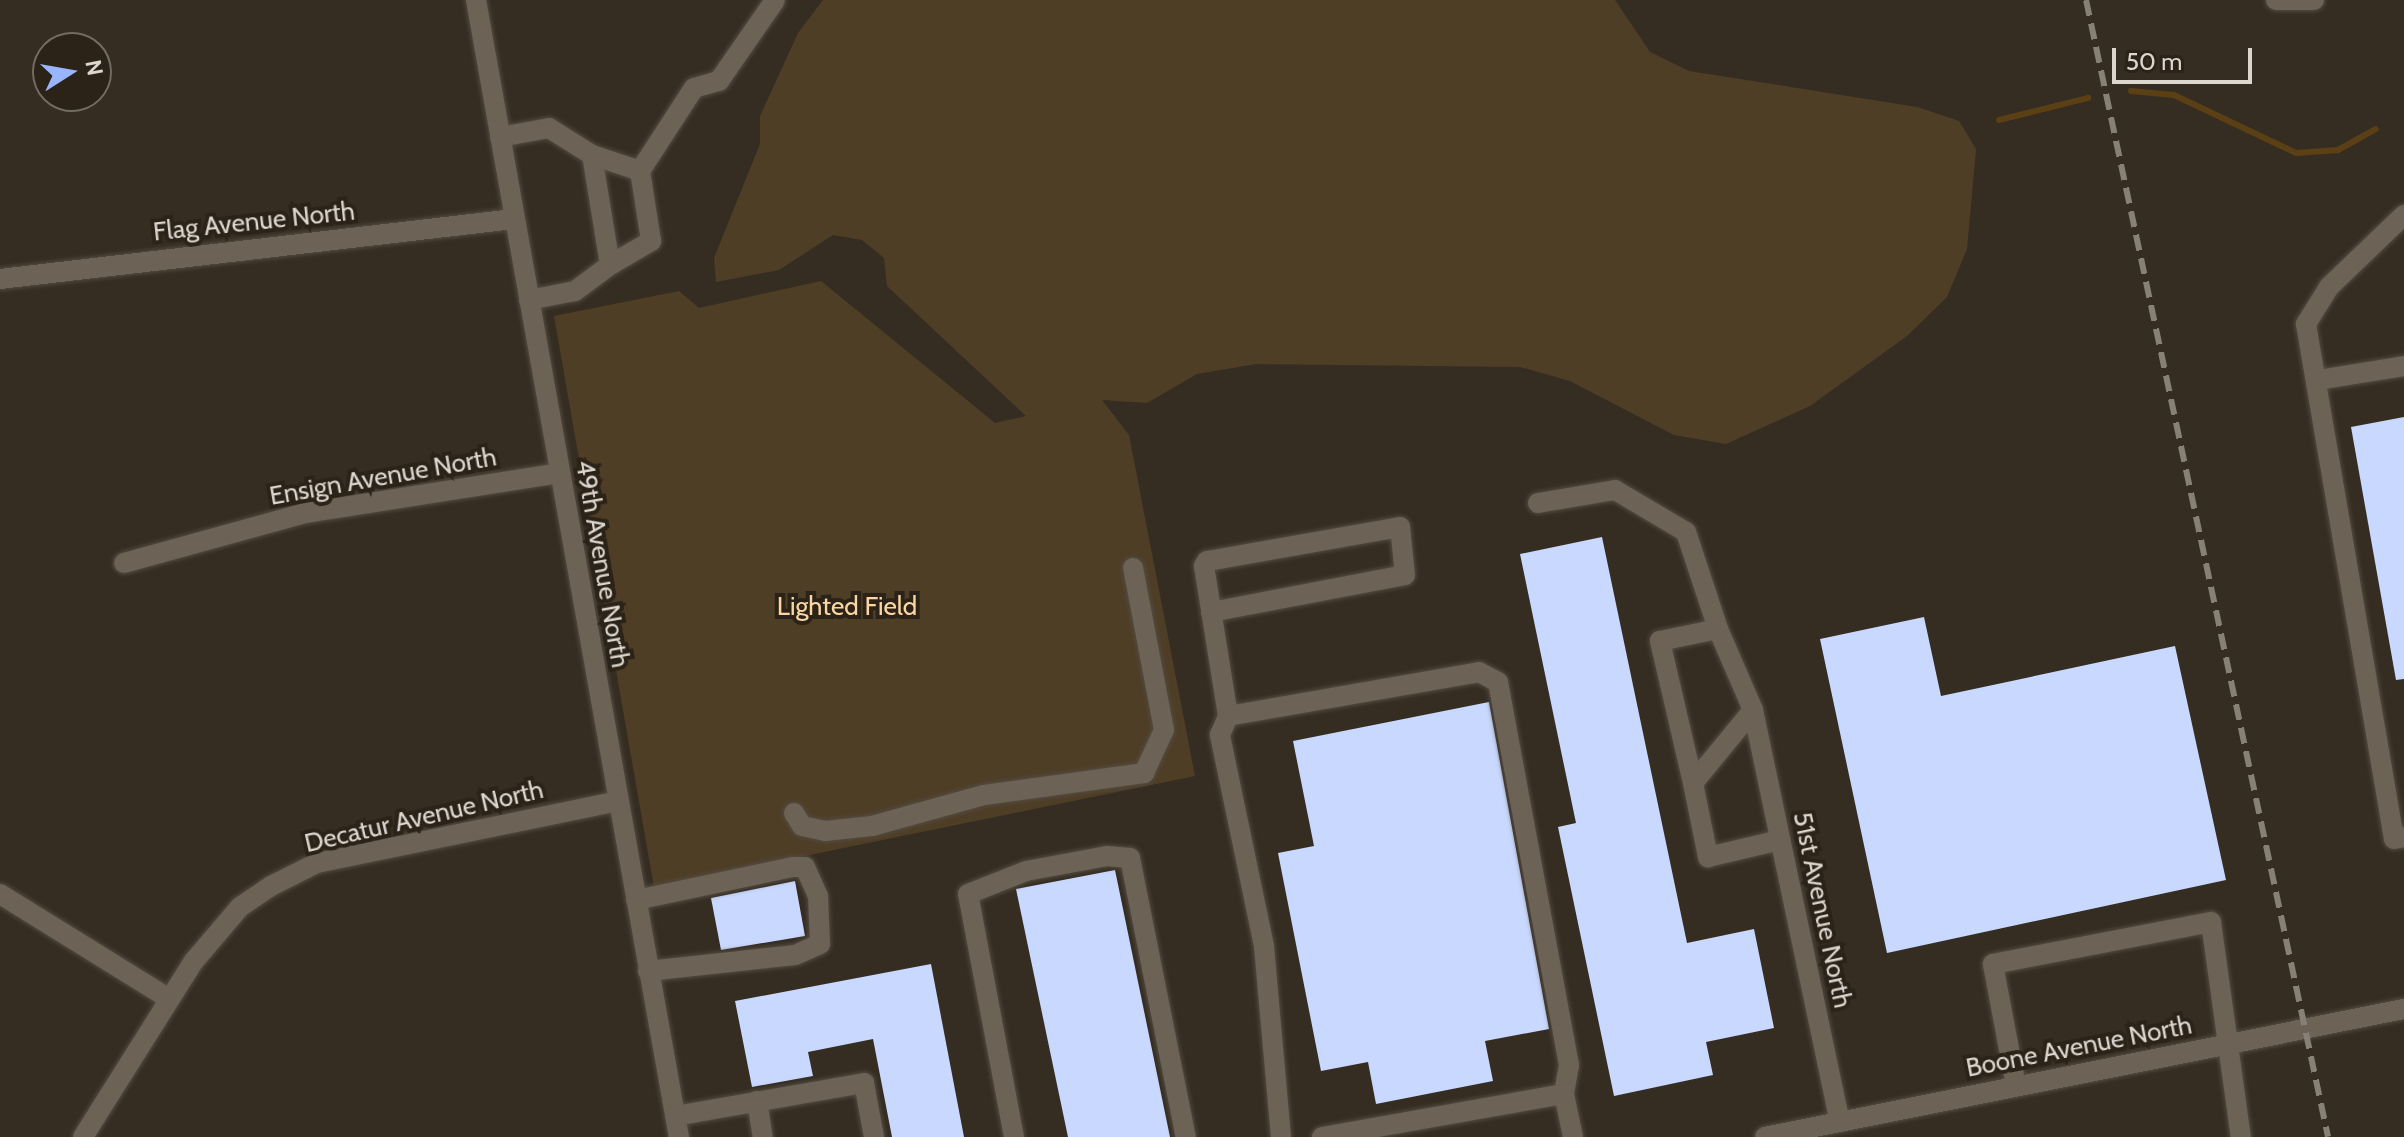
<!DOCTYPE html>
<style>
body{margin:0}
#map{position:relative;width:2404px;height:1137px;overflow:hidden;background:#362d22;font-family:Cabin,sans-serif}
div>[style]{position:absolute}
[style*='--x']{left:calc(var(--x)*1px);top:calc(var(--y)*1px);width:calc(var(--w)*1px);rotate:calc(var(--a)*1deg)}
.green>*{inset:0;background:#4f3e26}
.stream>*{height:6px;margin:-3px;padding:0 3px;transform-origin:3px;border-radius:3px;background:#5b3f15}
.building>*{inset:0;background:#c8d8fe}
.roads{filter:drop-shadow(0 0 2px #524b42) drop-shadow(0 0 2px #524b42)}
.minor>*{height:20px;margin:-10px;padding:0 10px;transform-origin:10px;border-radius:10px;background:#6c6255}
.rail>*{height:6px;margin-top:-3px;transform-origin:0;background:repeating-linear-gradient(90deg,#878077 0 16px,transparent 0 24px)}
span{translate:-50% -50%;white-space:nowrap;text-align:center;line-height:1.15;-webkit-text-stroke:8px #2c2318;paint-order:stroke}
.street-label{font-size:26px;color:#dcd6cf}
.park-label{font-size:26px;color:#fcd6a2}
.north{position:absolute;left:32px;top:32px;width:80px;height:80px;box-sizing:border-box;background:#2c2318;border:2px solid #726b61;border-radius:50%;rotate:79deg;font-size:22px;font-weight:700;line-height:32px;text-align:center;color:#dcd6cf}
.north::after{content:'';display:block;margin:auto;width:28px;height:36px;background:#98b5fd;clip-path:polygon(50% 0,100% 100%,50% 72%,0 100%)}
.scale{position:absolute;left:2112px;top:48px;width:140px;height:36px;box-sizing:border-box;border:4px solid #dcd6cf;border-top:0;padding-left:10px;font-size:24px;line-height:28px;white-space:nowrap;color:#dcd6cf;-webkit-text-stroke:6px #2c2318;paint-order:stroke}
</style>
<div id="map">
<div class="green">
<i style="clip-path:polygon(823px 0,1615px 0,1650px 52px,1689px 71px,1917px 107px,1959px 121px,1976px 149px,1967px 249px,1947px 297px,1907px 336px,1810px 406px,1726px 444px,1674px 435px,1570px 381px,1520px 367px,1256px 364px,1197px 374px,1147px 403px,1102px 400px,1129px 435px,1195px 776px,654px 887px,554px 316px,679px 291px,699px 308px,821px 281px,995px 423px,1026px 416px,887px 286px,884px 258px,862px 240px,833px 235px,779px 270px,716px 282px,714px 258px,760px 144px,760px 116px,798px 33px)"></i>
</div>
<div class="stream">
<i style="--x:2131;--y:91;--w:43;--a:5.3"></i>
<i style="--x:2174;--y:95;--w:135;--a:25.4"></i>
<i style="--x:2296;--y:153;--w:42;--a:-4.1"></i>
<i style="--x:2338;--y:150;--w:43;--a:-28.9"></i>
<i style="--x:1999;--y:120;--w:92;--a:-13.9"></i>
</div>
<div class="building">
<i style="clip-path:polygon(2404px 417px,2404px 679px,2396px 680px,2351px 427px)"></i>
<i style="clip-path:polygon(1602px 537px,1687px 943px,1754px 929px,1774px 1028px,1706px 1042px,1713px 1075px,1614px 1096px,1558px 827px,1576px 823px,1520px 554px)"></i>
<i style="clip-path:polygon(1924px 617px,1941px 696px,2175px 646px,2226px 880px,1887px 953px,1820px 639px)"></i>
<i style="clip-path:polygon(1489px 702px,1549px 1029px,1485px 1041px,1493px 1081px,1376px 1104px,1368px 1062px,1321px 1071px,1278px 853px,1314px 846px,1293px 741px)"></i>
<i style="clip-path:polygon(1115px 870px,1170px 1137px,1068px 1137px,1016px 889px)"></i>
<i style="clip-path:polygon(795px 881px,805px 936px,721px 950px,711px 898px)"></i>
<i style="clip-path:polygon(931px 964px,964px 1137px,892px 1137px,873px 1039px,808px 1052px,813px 1076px,752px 1087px,735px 1001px)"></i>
</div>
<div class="roads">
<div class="minor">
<i style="--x:476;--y:0;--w:1155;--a:79.88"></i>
<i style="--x:2276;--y:0;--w:38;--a:0"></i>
<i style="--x:500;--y:137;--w:50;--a:-10.4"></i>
<i style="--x:549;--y:128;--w:51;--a:32.1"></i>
<i style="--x:592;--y:155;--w:111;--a:80.7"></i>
<i style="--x:610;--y:265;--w:44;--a:143.4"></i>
<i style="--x:575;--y:291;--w:47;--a:168.9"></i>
<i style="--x:592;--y:155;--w:51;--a:18.4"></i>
<i style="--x:2404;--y:215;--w:104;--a:136.2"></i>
<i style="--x:2329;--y:287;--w:44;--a:121.9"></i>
<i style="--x:2306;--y:324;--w:522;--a:80.3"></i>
<i style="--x:2394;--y:839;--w:10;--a:-11"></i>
<i style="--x:610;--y:265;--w:48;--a:-30.3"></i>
<i style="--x:651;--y:241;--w:71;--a:-98.9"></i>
<i style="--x:640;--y:171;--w:99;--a:-57"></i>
<i style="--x:694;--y:88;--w:26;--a:-16"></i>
<i style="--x:719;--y:81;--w:98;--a:-55.3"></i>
<i style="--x:0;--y:279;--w:517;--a:-6.66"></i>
<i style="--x:2318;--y:380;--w:87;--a:-9.2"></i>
<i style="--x:1538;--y:503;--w:78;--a:-9.6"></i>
<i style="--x:1615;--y:490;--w:82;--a:30.6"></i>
<i style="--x:1686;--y:532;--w:102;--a:71.7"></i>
<i style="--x:124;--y:563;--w:188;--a:-15.4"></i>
<i style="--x:305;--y:513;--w:257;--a:-8.9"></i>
<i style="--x:1211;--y:612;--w:197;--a:-10.8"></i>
<i style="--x:1405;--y:575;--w:48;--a:-95.9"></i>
<i style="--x:1400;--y:527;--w:196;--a:170"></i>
<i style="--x:1207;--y:561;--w:6;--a:121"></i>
<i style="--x:1204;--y:566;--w:152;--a:80.9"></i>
<i style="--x:1753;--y:710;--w:94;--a:129.4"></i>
<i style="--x:1693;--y:783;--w:146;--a:-103.1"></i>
<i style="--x:1660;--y:641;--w:59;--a:-11.7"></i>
<i style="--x:1718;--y:629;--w:88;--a:66.6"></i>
<i style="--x:1753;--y:710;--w:421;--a:78.1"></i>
<i style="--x:1693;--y:783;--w:76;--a:78.5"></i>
<i style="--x:1708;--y:857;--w:74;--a:-13.3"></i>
<i style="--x:794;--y:813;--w:15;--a:58"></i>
<i style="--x:802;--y:826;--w:24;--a:12"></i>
<i style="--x:825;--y:831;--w:47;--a:-6.1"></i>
<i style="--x:872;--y:826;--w:116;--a:-15.5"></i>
<i style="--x:984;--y:795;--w:162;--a:-7.8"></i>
<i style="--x:1144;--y:773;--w:47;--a:-65.1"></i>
<i style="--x:1164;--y:730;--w:165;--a:-100.8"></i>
<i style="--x:0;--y:894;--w:198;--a:31.8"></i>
<i style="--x:636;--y:900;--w:159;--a:-11.9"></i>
<i style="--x:792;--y:867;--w:13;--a:0"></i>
<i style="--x:805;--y:867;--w:32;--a:66"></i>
<i style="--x:818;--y:896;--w:48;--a:87.6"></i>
<i style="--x:820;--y:944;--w:27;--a:156"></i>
<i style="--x:795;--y:955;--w:148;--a:173.8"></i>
<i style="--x:2016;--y:1086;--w:124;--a:-100.7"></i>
<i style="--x:1993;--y:964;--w:222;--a:-10.9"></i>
<i style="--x:2211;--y:922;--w:217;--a:82.1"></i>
<i style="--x:757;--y:1101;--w:36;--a:81"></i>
<i style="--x:675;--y:1116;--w:192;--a:-9.9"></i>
<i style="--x:864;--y:1083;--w:55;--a:79.5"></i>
<i style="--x:83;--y:1137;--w:208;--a:-57.8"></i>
<i style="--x:194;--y:961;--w:71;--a:-49.6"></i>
<i style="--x:240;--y:907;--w:37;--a:-34"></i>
<i style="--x:271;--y:886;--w:51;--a:-26.6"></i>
<i style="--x:317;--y:863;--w:308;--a:-11.6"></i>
<i style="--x:1014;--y:1137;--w:247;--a:-100.7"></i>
<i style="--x:968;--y:894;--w:62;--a:-21.6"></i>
<i style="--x:1026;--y:871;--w:82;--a:-10.5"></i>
<i style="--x:1107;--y:856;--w:23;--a:5"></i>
<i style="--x:1130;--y:858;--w:285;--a:78.7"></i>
<i style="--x:1281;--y:1137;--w:192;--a:-95.1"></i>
<i style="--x:1264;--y:946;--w:216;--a:-101.8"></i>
<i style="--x:1220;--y:735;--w:21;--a:-67"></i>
<i style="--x:1228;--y:716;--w:255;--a:-9.9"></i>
<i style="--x:1479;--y:672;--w:21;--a:28"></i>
<i style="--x:1498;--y:682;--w:390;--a:79.5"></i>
<i style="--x:1569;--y:1065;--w:29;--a:100"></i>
<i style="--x:1322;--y:1137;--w:246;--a:-10.1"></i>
<i style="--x:1564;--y:1094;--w:44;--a:78.2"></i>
<i style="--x:1765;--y:1137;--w:652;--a:-11.33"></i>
</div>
</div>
<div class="rail">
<i style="--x:2086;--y:0;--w:1162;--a:77.98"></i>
</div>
<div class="street-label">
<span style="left:254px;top:222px;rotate:-6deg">Flag Avenue North</span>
<span style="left:383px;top:477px;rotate:-10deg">Ensign Avenue North</span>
<span style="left:602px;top:564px;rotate:80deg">49th Avenue North</span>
<span style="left:424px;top:817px;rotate:-13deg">Decatur Avenue North</span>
<span style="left:1822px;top:910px;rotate:78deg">51st Avenue North</span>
<span style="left:2079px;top:1047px;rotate:-11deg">Boone Avenue North</span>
</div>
<div class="park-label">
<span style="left:847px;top:607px">Lighted Field</span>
</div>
<div class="north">N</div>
<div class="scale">50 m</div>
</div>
